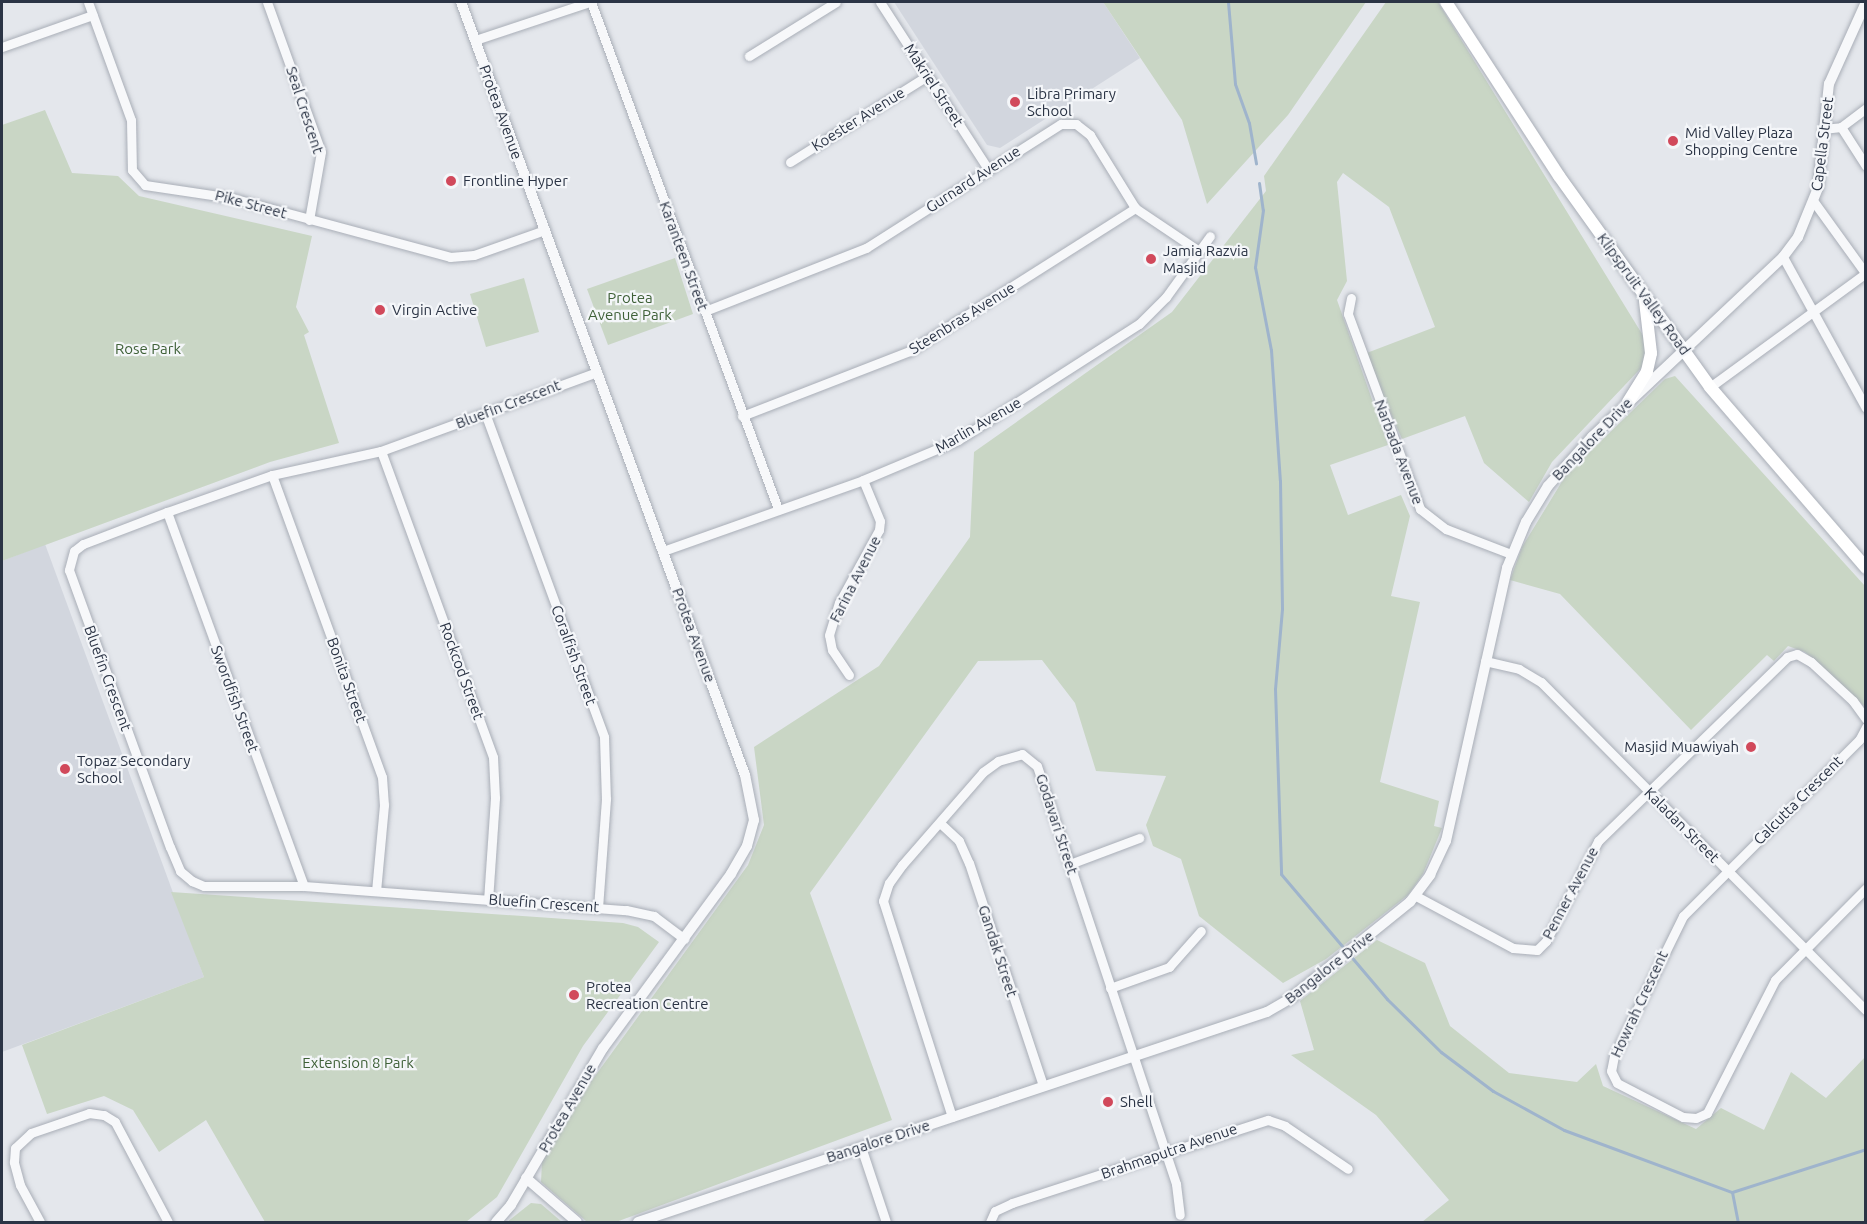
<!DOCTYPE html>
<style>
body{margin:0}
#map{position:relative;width:1867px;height:1224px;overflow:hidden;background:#e4e7ec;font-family:Ubuntu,sans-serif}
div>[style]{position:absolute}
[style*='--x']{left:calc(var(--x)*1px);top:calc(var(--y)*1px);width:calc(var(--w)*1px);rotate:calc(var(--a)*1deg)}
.built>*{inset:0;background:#d2d6de}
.green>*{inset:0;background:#c9d6c5}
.stream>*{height:3px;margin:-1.5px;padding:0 1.5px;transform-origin:1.5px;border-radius:1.5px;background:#9fb4cc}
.roads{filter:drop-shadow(0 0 2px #a9aeb7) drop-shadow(0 0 2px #a9aeb7)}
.minor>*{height:9px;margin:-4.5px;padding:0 4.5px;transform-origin:4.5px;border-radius:4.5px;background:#f7f8fa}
.tertiary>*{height:10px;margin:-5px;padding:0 5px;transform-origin:5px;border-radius:5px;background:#f7f8fa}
.secondary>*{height:12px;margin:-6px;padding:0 6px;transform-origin:6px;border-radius:6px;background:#fff}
.dots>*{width:16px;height:16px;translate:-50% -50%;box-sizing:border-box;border:3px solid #f4f6f9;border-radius:50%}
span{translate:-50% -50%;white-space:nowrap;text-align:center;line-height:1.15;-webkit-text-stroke:4.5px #f4f6f9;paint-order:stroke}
.street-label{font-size:15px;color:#2b3445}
.poi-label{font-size:15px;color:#2b3445}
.left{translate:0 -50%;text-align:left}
.right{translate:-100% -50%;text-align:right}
.park-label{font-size:15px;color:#3f6138}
.frame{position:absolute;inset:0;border:3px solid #2b3445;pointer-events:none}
</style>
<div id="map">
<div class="built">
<i style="clip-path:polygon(894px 2px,1103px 2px,1140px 58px,1000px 148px,987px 145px)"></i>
<i style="clip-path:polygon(45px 544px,204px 977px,2px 1052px,2px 561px)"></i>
</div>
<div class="green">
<i style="clip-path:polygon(1103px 2px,1366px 2px,1288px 115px,1207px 204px,1182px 120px)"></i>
<i style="clip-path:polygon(1386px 2px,1438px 2px,1647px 342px,1642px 367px,1552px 462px,1529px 502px,1484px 463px,1465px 416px,1402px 439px,1364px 354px,1435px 327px,1389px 207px,1343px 173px,1337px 182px,1347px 281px,1337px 300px,1388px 445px,1330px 465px,1348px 515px,1401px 495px,1410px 516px,1391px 596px,1420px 602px,1380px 782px,1439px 801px,1434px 826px,1442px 828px,1423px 874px,1408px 895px,1326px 959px,1283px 983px,1199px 916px,1181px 859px,1153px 846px,1146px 825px,1166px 776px,1096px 771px,1075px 703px,1042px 660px,978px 661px,810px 893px,892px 1120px,616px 1222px,586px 1221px,541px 1182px,542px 1162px,590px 1083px,748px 865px,764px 825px,754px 747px,879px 666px,970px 537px,974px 452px,1172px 312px,1266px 191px,1264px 176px)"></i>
<i style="clip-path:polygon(45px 110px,72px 173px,118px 176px,139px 196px,312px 236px,296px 307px,309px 332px,304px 335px,339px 443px,270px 462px,2px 561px,2px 125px)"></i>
<i style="clip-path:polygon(675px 258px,693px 314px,608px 345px,587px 289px)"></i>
<i style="clip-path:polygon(524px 278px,539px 332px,486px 347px,470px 294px)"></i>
<i style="clip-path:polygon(1675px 376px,1865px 586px,1865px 707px,1805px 652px,1788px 646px,1774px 661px,1767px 655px,1691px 730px,1560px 594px,1510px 580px,1522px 547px,1566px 475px,1665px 379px)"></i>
<i style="clip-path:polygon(171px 892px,623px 923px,638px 927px,659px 942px,583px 1046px,497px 1197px,466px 1222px,265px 1222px,206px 1120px,159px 1152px,133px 1110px,104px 1096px,47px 1114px,22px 1045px,204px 977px)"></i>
<i style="clip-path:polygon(1377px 940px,1425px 963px,1450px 1026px,1509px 1073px,1577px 1082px,1596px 1064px,1603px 1086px,1696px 1129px,1721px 1108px,1764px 1130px,1791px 1072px,1826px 1098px,1865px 1057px,1865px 1222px,1422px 1222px,1449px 1200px,1376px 1115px,1291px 1055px,1314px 1050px,1300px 1001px)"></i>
<i style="clip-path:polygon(531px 1203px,541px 1204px,562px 1222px,507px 1222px)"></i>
</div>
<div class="stream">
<i style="--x:1228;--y:2;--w:82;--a:85.1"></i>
<i style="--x:1235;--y:84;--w:41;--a:70.3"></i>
<i style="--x:1249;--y:123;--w:41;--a:80.1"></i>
<i style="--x:1259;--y:183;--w:27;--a:82"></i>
<i style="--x:1263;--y:210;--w:58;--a:98"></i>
<i style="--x:1255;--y:267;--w:85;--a:79.1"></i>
<i style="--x:1271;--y:350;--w:131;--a:86.1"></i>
<i style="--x:1280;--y:481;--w:128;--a:89.1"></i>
<i style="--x:1282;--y:609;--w:80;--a:95"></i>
<i style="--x:1275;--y:689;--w:185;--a:88.1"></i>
<i style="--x:1281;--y:874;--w:164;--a:49.7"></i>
<i style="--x:1387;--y:999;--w:76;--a:44.5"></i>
<i style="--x:1441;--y:1052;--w:65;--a:36.9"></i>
<i style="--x:1493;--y:1091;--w:81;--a:28.8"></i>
<i style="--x:1564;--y:1130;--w:179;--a:20.3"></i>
<i style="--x:1732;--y:1192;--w:141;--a:-17.8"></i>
<i style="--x:1732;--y:1192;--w:31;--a:79"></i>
</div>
<div class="roads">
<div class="minor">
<i style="--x:88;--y:2;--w:126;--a:70"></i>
<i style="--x:131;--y:120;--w:50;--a:88.9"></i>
<i style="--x:132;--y:170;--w:20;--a:49"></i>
<i style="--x:145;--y:185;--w:88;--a:8.5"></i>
<i style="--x:232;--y:198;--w:226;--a:15.1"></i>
<i style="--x:450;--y:257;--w:24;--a:-5"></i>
<i style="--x:474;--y:255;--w:75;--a:-19.4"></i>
<i style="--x:267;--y:2;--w:159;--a:70.2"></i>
<i style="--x:321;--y:152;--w:69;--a:100"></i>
<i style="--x:591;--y:2;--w:540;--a:69.75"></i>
<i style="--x:880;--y:2;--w:199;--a:57.1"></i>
<i style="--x:475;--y:40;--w:121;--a:-18.3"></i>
<i style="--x:2;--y:47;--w:96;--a:-19.4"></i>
<i style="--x:749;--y:56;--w:102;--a:-31.8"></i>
<i style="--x:1841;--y:127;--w:31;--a:-37"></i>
<i style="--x:1823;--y:129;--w:18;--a:-6"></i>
<i style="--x:1841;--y:127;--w:46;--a:57.3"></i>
<i style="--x:790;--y:162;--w:162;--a:-32.1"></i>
<i style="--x:1814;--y:202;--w:89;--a:54.2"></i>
<i style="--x:1783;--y:257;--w:172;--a:61.2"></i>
<i style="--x:1351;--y:298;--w:16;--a:101"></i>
<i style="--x:1348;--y:314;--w:208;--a:69.7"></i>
<i style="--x:1420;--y:509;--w:33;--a:38"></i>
<i style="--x:1446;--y:529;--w:70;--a:21"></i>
<i style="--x:705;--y:311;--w:173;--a:-21.4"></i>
<i style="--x:866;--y:248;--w:231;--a:-32.5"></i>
<i style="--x:1061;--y:124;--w:15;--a:0"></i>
<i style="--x:1076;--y:124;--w:18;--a:38"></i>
<i style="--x:1090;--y:135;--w:86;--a:58.3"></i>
<i style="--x:1135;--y:208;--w:77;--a:33.9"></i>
<i style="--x:597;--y:372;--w:230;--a:159.9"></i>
<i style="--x:381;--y:451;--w:112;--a:167.6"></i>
<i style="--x:272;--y:475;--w:111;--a:160.6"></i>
<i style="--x:167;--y:512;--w:90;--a:159.1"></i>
<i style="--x:83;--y:544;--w:11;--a:142"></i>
<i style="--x:74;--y:551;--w:20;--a:105"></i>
<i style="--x:69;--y:570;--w:295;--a:70"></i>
<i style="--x:170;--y:847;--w:26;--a:67"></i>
<i style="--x:180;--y:871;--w:16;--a:40"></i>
<i style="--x:192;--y:881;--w:13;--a:23"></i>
<i style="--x:204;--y:886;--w:100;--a:0"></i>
<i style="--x:304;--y:886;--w:323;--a:4.3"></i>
<i style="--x:626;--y:910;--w:29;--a:12"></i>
<i style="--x:654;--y:916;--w:38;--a:37"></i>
<i style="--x:1710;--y:387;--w:193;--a:-36.2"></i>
<i style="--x:485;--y:413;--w:345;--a:69.8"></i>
<i style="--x:604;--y:737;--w:62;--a:88.2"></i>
<i style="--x:606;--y:799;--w:108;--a:94.2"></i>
<i style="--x:742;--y:416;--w:180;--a:-21.2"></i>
<i style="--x:910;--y:351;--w:267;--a:-32.4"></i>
<i style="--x:381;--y:451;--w:326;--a:69.9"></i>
<i style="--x:493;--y:757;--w:41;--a:87.2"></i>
<i style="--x:495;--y:798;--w:102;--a:93.9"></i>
<i style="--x:272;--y:475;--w:321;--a:70"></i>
<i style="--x:382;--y:777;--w:28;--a:86"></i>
<i style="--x:384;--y:805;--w:86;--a:95.3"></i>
<i style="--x:167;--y:512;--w:398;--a:69.9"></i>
<i style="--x:663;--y:551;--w:212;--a:-19.5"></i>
<i style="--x:863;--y:480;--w:103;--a:-22.8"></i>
<i style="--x:958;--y:440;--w:215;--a:-32.7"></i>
<i style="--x:1139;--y:324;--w:38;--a:-45"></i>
<i style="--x:1166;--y:297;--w:75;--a:-54.2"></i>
<i style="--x:1485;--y:661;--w:35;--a:13"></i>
<i style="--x:1519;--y:669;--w:26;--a:31"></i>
<i style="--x:1541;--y:682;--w:462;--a:45.3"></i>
<i style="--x:849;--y:675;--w:30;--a:-124"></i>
<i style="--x:832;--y:650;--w:15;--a:-101"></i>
<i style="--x:829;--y:635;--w:34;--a:-73"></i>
<i style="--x:839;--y:603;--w:83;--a:-61.3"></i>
<i style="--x:879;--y:530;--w:9;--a:-84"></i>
<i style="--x:880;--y:521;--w:44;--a:-112.5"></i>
<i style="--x:1866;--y:727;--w:15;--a:118"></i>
<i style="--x:1859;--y:740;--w:249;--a:135"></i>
<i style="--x:1683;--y:916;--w:156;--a:116.2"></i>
<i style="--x:1614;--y:1056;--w:15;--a:101"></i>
<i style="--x:1611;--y:1071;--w:13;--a:63"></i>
<i style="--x:1617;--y:1083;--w:74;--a:27.3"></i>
<i style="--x:1683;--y:1117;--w:13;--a:4"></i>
<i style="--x:1696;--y:1118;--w:12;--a:-24"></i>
<i style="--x:1707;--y:1113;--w:149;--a:-62.9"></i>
<i style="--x:1775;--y:980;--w:129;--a:-45.3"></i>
<i style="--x:940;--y:823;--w:26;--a:43"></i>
<i style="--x:959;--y:841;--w:24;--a:66"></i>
<i style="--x:969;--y:863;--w:235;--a:71.6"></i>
<i style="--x:1070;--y:864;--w:74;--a:-20.6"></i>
<i style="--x:1416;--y:896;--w:110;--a:28.2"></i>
<i style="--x:1513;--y:948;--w:24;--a:5"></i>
<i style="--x:1537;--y:950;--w:13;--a:-45"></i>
<i style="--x:1546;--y:941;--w:113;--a:-62.5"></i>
<i style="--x:1598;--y:841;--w:264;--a:-44.2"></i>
<i style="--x:1787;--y:657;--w:10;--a:-17"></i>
<i style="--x:1797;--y:654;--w:16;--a:30"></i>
<i style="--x:1811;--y:662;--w:57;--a:42.9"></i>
<i style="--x:1853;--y:701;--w:22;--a:54"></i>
<i style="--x:1110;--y:988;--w:63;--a:-19.6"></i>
<i style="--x:1169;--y:967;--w:48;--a:-48.4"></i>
<i style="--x:952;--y:1117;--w:227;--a:-107.7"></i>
<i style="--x:883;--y:901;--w:19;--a:-72"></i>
<i style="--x:889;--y:883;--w:22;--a:-54"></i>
<i style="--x:902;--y:865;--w:123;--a:-48.9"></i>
<i style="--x:983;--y:772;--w:19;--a:-36"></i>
<i style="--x:998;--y:761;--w:25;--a:-16"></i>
<i style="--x:1022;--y:754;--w:19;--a:39"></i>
<i style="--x:1037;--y:766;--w:441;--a:71.6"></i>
<i style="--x:1176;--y:1184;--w:31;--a:83"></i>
<i style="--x:861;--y:1147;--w:79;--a:71.6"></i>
<i style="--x:40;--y:1222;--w:42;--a:-118.4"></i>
<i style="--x:20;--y:1185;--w:24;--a:-105"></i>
<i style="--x:14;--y:1162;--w:14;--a:-86"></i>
<i style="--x:15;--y:1148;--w:22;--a:-43"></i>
<i style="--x:31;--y:1133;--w:61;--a:-19"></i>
<i style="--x:89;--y:1113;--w:15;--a:8"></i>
<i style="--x:104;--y:1115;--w:13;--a:32"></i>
<i style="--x:115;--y:1122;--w:113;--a:62.1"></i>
<i style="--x:990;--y:1222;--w:12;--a:-66"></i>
<i style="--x:995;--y:1211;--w:19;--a:-25"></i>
<i style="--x:1012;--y:1203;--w:269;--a:-18"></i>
<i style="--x:1268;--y:1120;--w:18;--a:19"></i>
<i style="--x:1285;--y:1126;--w:76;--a:34.3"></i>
</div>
<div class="tertiary">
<i style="--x:461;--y:2;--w:824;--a:69.83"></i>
<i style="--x:745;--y:775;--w:46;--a:78.7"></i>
<i style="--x:754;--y:820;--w:27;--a:105"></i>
<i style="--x:747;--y:846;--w:32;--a:120"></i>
<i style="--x:731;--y:874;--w:216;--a:126.3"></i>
<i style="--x:603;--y:1048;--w:182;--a:120.4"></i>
<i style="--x:511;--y:1205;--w:23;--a:131"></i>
<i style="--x:526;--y:1178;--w:67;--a:40.8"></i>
<i style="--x:638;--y:1222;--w:663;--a:-18.46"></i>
<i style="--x:1267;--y:1012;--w:28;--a:-30"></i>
<i style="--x:1291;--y:998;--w:153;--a:-38.9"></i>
<i style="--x:1410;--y:902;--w:34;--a:-53"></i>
<i style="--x:1430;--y:875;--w:38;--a:-65"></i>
<i style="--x:1446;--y:841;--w:280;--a:-77.4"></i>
<i style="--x:1507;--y:568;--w:50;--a:-67.6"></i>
<i style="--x:1526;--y:522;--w:42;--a:-58.6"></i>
<i style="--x:1548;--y:486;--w:66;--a:-48.1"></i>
<i style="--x:1592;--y:437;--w:262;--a:-43.3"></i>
<i style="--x:1783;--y:257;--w:25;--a:-53"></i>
<i style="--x:1798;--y:237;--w:53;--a:-67.8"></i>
<i style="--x:1818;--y:188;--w:105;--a:-84"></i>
<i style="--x:1829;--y:84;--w:90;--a:-65.7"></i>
</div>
<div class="secondary">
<i style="--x:1446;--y:2;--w:207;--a:57"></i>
<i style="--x:1559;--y:176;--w:259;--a:54.4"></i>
<i style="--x:1710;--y:387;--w:239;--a:49.2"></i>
<i style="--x:1628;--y:402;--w:36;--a:-58"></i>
<i style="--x:1647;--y:371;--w:18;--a:-77"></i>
<i style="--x:1651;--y:353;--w:52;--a:-96.6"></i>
</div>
</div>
<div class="dots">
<i style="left:1015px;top:102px;background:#d1495b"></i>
<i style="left:1673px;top:141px;background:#d1495b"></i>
<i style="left:451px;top:181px;background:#d1495b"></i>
<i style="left:1151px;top:259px;background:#d1495b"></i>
<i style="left:380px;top:310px;background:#d1495b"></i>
<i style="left:1751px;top:747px;background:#d1495b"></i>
<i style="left:65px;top:769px;background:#d1495b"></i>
<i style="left:574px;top:995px;background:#d1495b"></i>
<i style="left:1108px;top:1102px;background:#d1495b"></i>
</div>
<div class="street-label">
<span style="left:934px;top:85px;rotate:57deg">Makriel Street</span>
<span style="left:305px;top:110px;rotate:72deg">Seal Crescent</span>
<span style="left:501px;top:112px;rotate:70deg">Protea Avenue</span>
<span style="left:858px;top:119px;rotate:-32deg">Koester Avenue</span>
<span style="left:1822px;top:144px;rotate:-83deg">Capella Street</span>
<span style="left:973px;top:179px;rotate:-33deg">Gurnard Avenue</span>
<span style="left:251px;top:204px;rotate:15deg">Pike Street</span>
<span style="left:684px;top:256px;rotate:70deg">Karanteen Street</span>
<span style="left:1644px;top:294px;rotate:54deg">Klipspruit Valley Road</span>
<span style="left:962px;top:318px;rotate:-32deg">Steenbras Avenue</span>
<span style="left:508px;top:404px;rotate:-21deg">Bluefin Crescent</span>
<span style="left:978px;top:425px;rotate:-30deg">Marlin Avenue</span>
<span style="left:1592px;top:439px;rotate:-46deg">Bangalore Drive</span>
<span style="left:1399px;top:452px;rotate:69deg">Narbada Avenue</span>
<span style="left:855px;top:579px;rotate:-63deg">Farina Avenue</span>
<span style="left:694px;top:635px;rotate:70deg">Protea Avenue</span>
<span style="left:574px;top:655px;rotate:70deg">Coralfish Street</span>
<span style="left:462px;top:671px;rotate:70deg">Rockcod Street</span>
<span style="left:108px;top:678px;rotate:70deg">Bluefin Crescent</span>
<span style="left:347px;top:680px;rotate:70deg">Bonita Street</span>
<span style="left:235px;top:699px;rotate:70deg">Swordfish Street</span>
<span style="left:1798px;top:800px;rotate:-45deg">Calcutta Crescent</span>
<span style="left:1057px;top:824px;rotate:72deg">Godavari Street</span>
<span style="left:1682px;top:825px;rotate:45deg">Kaladan Street</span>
<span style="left:1570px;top:893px;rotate:-62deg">Penner Avenue</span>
<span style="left:544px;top:903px;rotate:4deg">Bluefin Crescent</span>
<span style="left:998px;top:951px;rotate:72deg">Gandak Street</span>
<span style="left:1329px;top:967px;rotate:-38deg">Bangalore Drive</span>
<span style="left:1639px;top:1004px;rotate:-65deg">Howrah Crescent</span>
<span style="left:567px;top:1108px;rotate:-60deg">Protea Avenue</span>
<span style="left:878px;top:1141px;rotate:-18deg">Bangalore Drive</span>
<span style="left:1169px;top:1151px;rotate:-19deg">Brahmaputra Avenue</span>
</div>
<div class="poi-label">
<span class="left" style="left:1027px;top:102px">Libra Primary<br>School</span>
<span class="left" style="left:1685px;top:141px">Mid Valley Plaza<br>Shopping Centre</span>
<span class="left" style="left:463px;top:181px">Frontline Hyper</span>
<span class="left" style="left:1163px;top:259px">Jamia Razvia<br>Masjid</span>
<span class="left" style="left:392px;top:310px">Virgin Active</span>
<span class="right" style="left:1739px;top:747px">Masjid Muawiyah</span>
<span class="left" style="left:77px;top:769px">Topaz Secondary<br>School</span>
<span class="left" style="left:586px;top:995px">Protea<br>Recreation Centre</span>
<span class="left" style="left:1120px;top:1102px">Shell</span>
</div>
<div class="park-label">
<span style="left:630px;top:306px">Protea<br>Avenue Park</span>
<span style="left:148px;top:349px">Rose Park</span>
<span style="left:358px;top:1063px">Extension 8 Park</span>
</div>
<div class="frame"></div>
</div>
